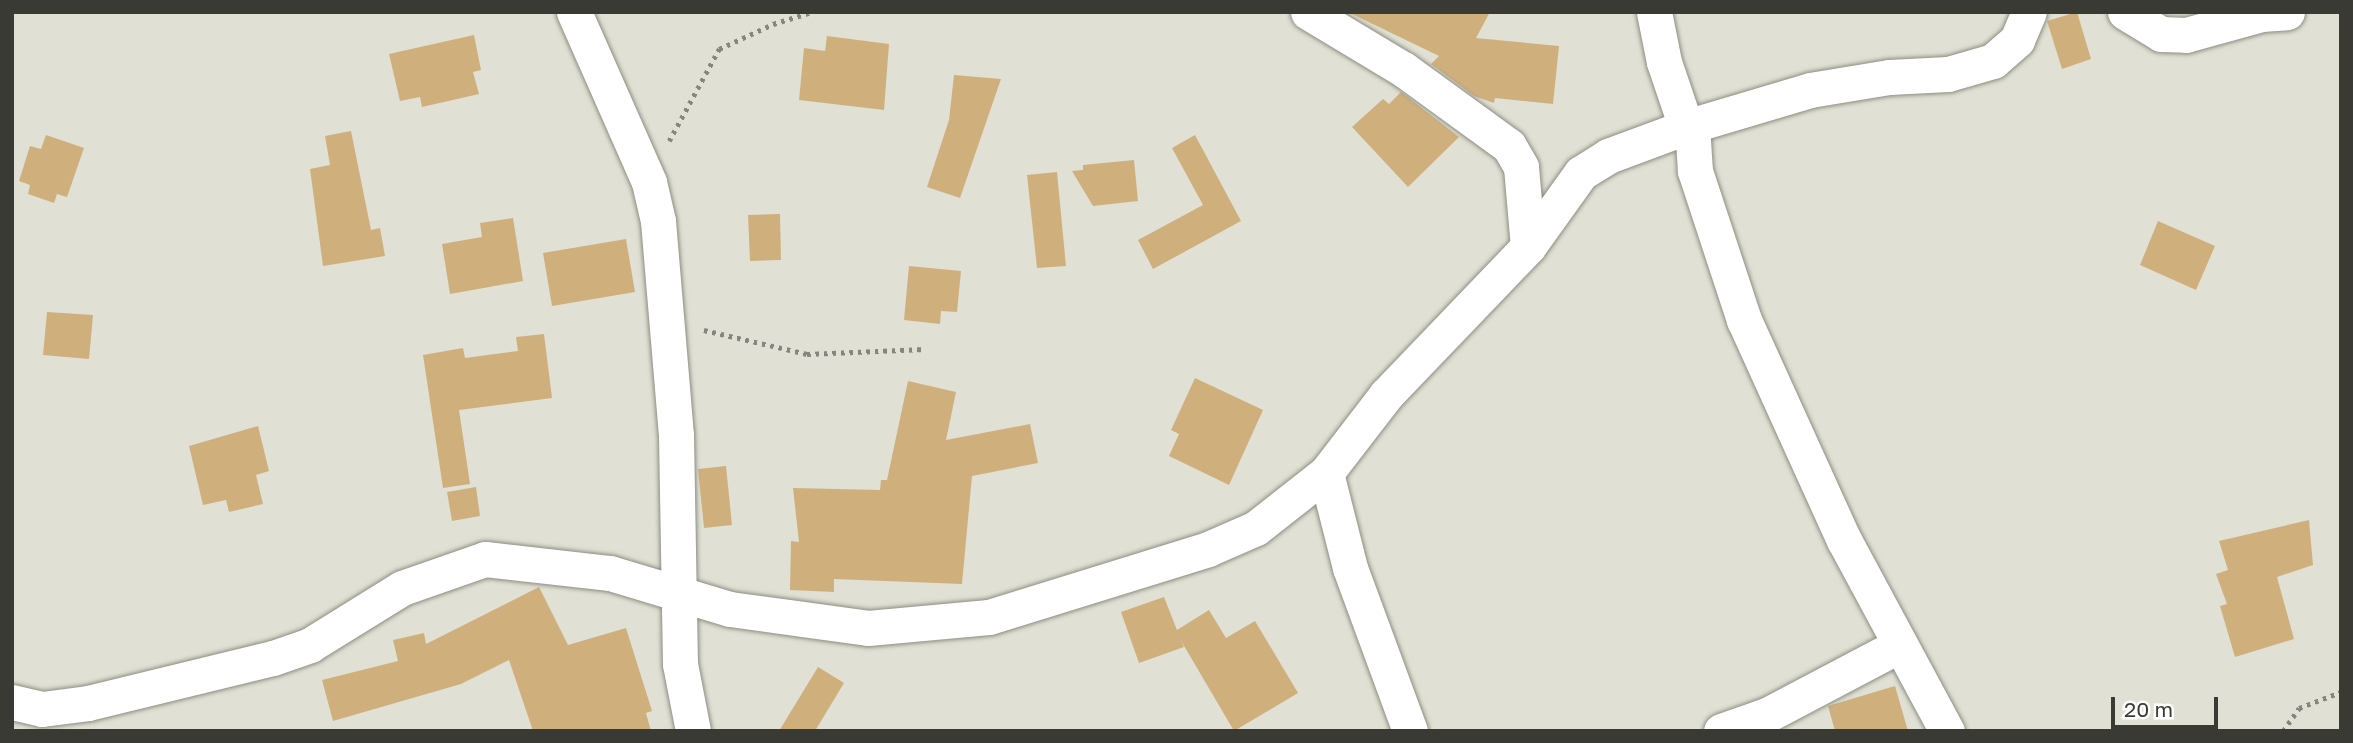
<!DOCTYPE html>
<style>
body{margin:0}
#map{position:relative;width:2353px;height:743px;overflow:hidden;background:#e0e0d4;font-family:"Golos Text",sans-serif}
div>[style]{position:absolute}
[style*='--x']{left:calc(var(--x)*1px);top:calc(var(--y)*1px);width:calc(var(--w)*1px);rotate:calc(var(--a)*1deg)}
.building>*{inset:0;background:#cfb07d}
.path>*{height:4.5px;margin-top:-2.25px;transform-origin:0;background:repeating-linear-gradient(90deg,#86867e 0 3.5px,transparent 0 8.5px)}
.roads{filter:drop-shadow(0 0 2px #8d8d82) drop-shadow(0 0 2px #8d8d82)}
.minor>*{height:35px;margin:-17.5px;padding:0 17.5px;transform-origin:17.5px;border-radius:17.5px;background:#fff}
span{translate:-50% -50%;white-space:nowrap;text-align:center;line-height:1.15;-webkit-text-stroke:5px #fff;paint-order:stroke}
.frame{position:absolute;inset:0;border:14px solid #3a3a35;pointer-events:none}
.scale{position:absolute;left:2111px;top:697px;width:107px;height:32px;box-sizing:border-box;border:4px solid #3a3a35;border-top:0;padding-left:9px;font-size:21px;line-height:24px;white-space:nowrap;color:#3a3a35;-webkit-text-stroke:5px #fff;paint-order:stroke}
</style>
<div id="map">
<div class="building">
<i style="clip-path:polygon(1348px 12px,1490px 12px,1476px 38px,1559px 46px,1553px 104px,1495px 98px,1494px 103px,1474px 96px,1431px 64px,1439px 56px)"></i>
<i style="clip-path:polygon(2077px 12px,2091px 59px,2062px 69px,2047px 21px)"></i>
<i style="clip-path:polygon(474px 35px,481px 70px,473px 72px,479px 94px,422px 107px,420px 97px,400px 101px,389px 54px)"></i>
<i style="clip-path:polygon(827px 36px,889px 44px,884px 110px,799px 100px,804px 48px,825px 51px)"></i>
<i style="clip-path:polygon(954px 75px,1001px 79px,960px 198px,927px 187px,949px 120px)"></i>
<i style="clip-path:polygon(1401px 92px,1459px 137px,1408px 187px,1352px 127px,1383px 99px,1389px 104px)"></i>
<i style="clip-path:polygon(351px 131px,371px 230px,380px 228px,385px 256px,323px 266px,310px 169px,330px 165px,325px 136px)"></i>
<i style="clip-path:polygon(46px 135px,84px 148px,67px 197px,57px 194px,54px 203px,28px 194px,30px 185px,19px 181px,30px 146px,41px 149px)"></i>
<i style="clip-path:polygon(1195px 135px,1241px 221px,1153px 269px,1138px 240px,1203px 205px,1172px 148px)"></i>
<i style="clip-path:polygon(1134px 160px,1138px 201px,1093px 206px,1072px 171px,1083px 170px,1083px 165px)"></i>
<i style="clip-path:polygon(1057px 172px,1066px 266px,1037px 268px,1027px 175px)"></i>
<i style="clip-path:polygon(780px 214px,781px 260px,750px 261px,748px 215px)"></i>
<i style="clip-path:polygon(513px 218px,523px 281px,450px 294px,442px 244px,482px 237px,480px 223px)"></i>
<i style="clip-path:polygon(2158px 221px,2215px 246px,2196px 290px,2140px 265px)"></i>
<i style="clip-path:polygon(626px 239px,635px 292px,552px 306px,543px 253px)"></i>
<i style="clip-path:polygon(909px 266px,961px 271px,957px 312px,941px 311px,940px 324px,904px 320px)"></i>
<i style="clip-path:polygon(47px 312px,93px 315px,89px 359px,43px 355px)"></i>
<i style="clip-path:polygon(544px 334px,552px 398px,459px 410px,470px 484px,443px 488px,423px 355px,463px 348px,465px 358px,518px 351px,516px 337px)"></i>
<i style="clip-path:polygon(1195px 378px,1263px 410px,1229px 485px,1169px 456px,1179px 434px,1171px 430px)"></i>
<i style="clip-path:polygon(908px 381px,956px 392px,946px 440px,1030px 424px,1038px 463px,972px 476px,962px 584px,834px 579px,834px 592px,790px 590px,791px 541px,799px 542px,793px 488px,880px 490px,881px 480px,887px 480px)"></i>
<i style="clip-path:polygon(258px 426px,269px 471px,256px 475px,263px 504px,229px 512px,226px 500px,203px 505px,189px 446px)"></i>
<i style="clip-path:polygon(726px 466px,732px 525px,704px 528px,698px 469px)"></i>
<i style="clip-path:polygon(476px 487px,480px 516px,452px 521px,447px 492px)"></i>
<i style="clip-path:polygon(2309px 520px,2313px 565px,2277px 577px,2294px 639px,2235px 657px,2220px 606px,2227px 604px,2216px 574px,2228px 570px,2219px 541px)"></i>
<i style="clip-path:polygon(539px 587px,568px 645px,626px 628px,652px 711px,646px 713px,651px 731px,533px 731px,509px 660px,461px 684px,333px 721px,322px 680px,398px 661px,393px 640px,424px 633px,426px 644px)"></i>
<i style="clip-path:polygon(1164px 597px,1177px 630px,1209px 610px,1226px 638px,1255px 621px,1298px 693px,1234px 731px,1180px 639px,1184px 647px,1139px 663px,1121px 612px)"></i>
<i style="clip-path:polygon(818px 667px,844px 683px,815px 731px,779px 731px)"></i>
<i style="clip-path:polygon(1895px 686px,1908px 731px,1835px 731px,1828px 706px)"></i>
</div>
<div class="path">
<i style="--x:669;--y:141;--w:105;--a:-61.5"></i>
<i style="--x:719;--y:49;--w:60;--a:-24.8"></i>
<i style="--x:773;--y:24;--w:41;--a:-17.1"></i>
<i style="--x:704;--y:330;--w:106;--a:13.1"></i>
<i style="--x:807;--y:354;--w:118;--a:-2.4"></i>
<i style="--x:2283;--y:731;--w:28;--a:-55"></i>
<i style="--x:2299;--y:708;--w:45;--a:-20.9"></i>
</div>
<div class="roads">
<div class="minor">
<i style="--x:574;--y:12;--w:186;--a:66.2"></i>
<i style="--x:649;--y:182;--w:40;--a:77"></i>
<i style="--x:658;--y:221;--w:215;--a:85.2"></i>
<i style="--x:676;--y:435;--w:229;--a:89"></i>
<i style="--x:680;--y:664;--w:68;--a:79"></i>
<i style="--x:1308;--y:12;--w:111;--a:31"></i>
<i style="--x:1403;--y:69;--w:131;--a:36"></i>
<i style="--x:1509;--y:146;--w:24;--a:60"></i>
<i style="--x:1521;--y:167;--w:80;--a:85"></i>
<i style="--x:1654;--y:12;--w:51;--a:78.7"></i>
<i style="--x:1664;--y:62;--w:69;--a:71.3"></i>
<i style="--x:2125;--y:12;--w:42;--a:31.4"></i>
<i style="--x:2161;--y:34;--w:25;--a:2"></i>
<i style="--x:2186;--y:35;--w:78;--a:-15.6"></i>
<i style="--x:2261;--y:14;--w:26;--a:-4"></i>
<i style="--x:1692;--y:125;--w:46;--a:86.3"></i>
<i style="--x:1695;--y:171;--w:157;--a:71.8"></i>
<i style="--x:1744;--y:320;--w:242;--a:65.6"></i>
<i style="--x:1844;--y:540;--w:217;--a:61.7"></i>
<i style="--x:1326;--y:473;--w:98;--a:75.8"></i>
<i style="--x:1350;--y:568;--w:174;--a:69.8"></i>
<i style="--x:12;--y:702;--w:31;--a:13"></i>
<i style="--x:42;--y:709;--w:46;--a:-7.4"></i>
<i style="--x:88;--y:703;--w:190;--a:-13.7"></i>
<i style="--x:273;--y:658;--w:39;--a:-19"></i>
<i style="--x:310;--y:645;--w:108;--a:-31.8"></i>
<i style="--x:402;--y:588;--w:88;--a:-19.3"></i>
<i style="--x:485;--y:559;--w:126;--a:6.4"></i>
<i style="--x:610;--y:573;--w:125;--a:16.7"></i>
<i style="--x:730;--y:609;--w:139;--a:7.8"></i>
<i style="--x:868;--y:628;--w:121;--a:-5.2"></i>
<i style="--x:989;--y:617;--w:229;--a:-17.2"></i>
<i style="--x:1208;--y:549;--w:52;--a:-23.6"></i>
<i style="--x:1256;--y:528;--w:89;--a:-38.2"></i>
<i style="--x:1326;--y:473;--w:98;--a:-52.4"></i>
<i style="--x:1386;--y:395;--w:205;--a:-46.2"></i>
<i style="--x:1528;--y:247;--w:91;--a:-54.4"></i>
<i style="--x:1581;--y:173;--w:32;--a:-32"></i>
<i style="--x:1608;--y:156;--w:83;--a:-20.4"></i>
<i style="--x:1686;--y:127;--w:129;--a:-16.6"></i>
<i style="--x:1810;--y:90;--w:80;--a:-9.3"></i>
<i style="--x:1889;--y:77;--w:59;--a:-2.9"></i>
<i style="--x:1948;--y:74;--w:47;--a:-16.1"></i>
<i style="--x:1993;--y:61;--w:32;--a:-41"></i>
<i style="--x:2017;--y:40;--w:30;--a:-67"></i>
<i style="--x:1721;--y:731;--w:49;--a:-19.2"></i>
<i style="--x:1767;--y:715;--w:148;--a:-27.8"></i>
</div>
</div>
<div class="frame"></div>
<div class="scale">20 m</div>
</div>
